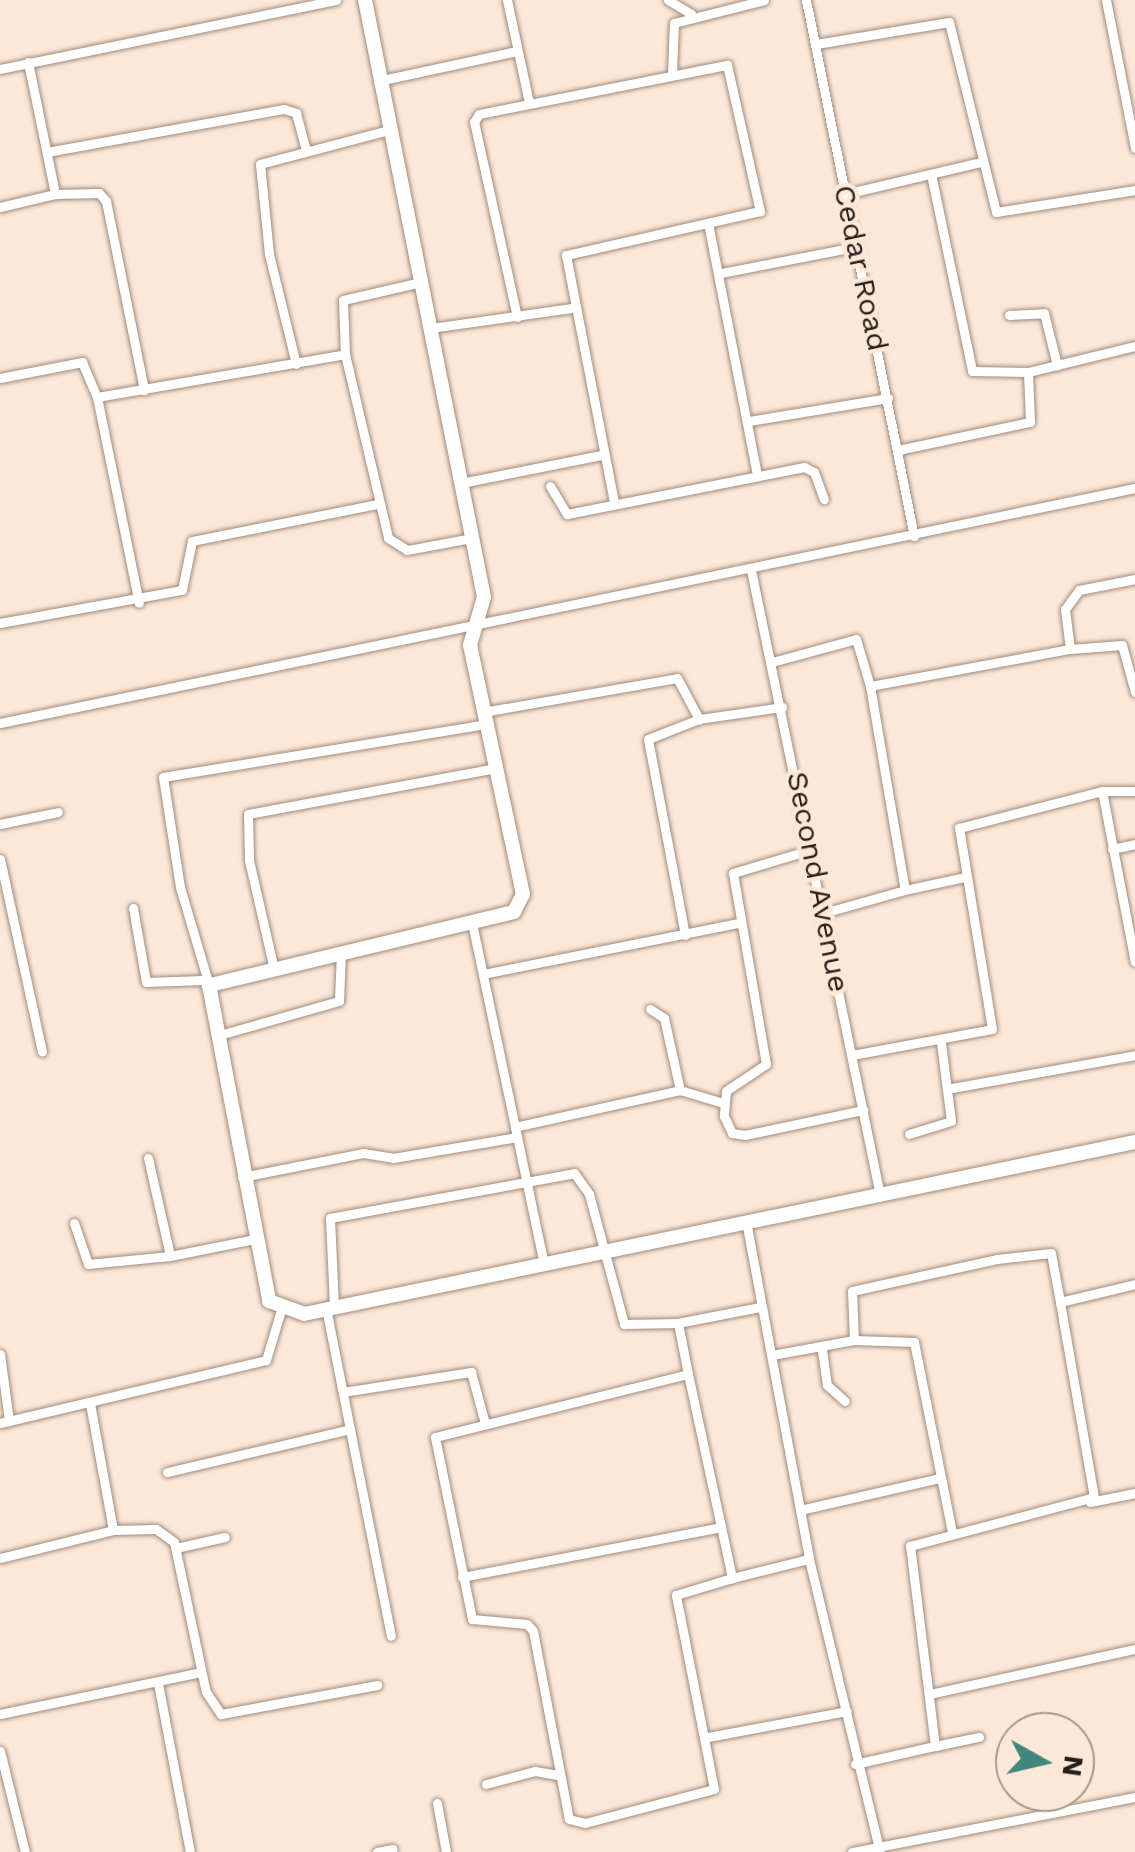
<!DOCTYPE html>
<style>
body{margin:0}
#map{position:relative;width:1135px;height:1852px;overflow:hidden;background:#fce8d9;font-family:"Work Sans",sans-serif}
div>[style]{position:absolute}
[style*='--x']{left:calc(var(--x)*1px);top:calc(var(--y)*1px);width:calc(var(--w)*1px);rotate:calc(var(--a)*1deg)}
.roads{filter:drop-shadow(0 0 2px #a18b79) drop-shadow(0 0 2px #a18b79)}
.street>*{height:9px;margin:-4.5px;padding:0 4.5px;transform-origin:4.5px;border-radius:4.5px;background:#fff}
.secondary>*{height:14px;margin:-7px;padding:0 7px;transform-origin:7px;border-radius:7px;background:#fff}
span{translate:-50% -50%;white-space:nowrap;text-align:center;line-height:1.15;-webkit-text-stroke:9px #fce8d9;paint-order:stroke}
.street-label{font-size:30px;color:#271e17}
.north{position:absolute;left:995px;top:1712px;width:100px;height:100px;box-sizing:border-box;background:#fce8d9;border:2px solid #a7978b;border-radius:50%;rotate:98deg;font-size:28px;font-weight:700;line-height:40px;text-align:center;color:#271e17}
.north::after{content:'';display:block;margin:auto;width:35px;height:45px;background:#41877e;clip-path:polygon(50% 0,100% 100%,50% 72%,0 100%)}
</style>
<div id="map">
<div class="roads">
<div class="street">
<i style="--x:507;--y:0;--w:105;--a:77.9"></i>
<i style="--x:668;--y:0;--w:27;--a:31"></i>
<i style="--x:806;--y:0;--w:547;--a:78.61"></i>
<i style="--x:1106;--y:0;--w:151;--a:78.9"></i>
<i style="--x:816;--y:44;--w:135;--a:-9.4"></i>
<i style="--x:949;--y:22;--w:196;--a:76.1"></i>
<i style="--x:996;--y:212;--w:141;--a:-9"></i>
<i style="--x:28;--y:62;--w:135;--a:78.4"></i>
<i style="--x:55;--y:194;--w:44;--a:-1.3"></i>
<i style="--x:99;--y:193;--w:11;--a:49"></i>
<i style="--x:106;--y:201;--w:193;--a:78.6"></i>
<i style="--x:0;--y:69;--w:343;--a:-11.6"></i>
<i style="--x:672;--y:74;--w:51;--a:-87.8"></i>
<i style="--x:674;--y:23;--w:93;--a:-14.3"></i>
<i style="--x:378;--y:81;--w:142;--a:-12.2"></i>
<i style="--x:47;--y:152;--w:241;--a:-10.3"></i>
<i style="--x:284;--y:109;--w:13;--a:18"></i>
<i style="--x:296;--y:113;--w:38;--a:75"></i>
<i style="--x:931;--y:174;--w:201;--a:78.2"></i>
<i style="--x:972;--y:371;--w:56;--a:1"></i>
<i style="--x:845;--y:194;--w:139;--a:-13.3"></i>
<i style="--x:0;--y:207;--w:57;--a:-13.3"></i>
<i style="--x:708;--y:223;--w:258;--a:79"></i>
<i style="--x:721;--y:273;--w:136;--a:-11"></i>
<i style="--x:421;--y:282;--w:80;--a:167"></i>
<i style="--x:343;--y:300;--w:54;--a:87.9"></i>
<i style="--x:345;--y:354;--w:189;--a:76.8"></i>
<i style="--x:388;--y:538;--w:22;--a:32"></i>
<i style="--x:407;--y:550;--w:66;--a:-10.5"></i>
<i style="--x:1009;--y:315;--w:35;--a:-3"></i>
<i style="--x:1044;--y:313;--w:54;--a:76"></i>
<i style="--x:517;--y:317;--w:200;--a:-102.4"></i>
<i style="--x:474;--y:122;--w:9;--a:-58"></i>
<i style="--x:479;--y:114;--w:253;--a:-11.2"></i>
<i style="--x:727;--y:65;--w:150;--a:77.3"></i>
<i style="--x:760;--y:211;--w:199;--a:167.2"></i>
<i style="--x:566;--y:255;--w:253;--a:79"></i>
<i style="--x:431;--y:328;--w:141;--a:-8.1"></i>
<i style="--x:296;--y:364;--w:113;--a:-103.8"></i>
<i style="--x:269;--y:254;--w:90;--a:-95.7"></i>
<i style="--x:260;--y:164;--w:133;--a:-14.8"></i>
<i style="--x:0;--y:378;--w:84;--a:-11"></i>
<i style="--x:82;--y:362;--w:38;--a:67"></i>
<i style="--x:97;--y:397;--w:252;--a:-9.8"></i>
<i style="--x:97;--y:397;--w:210;--a:78.5"></i>
<i style="--x:749;--y:421;--w:141;--a:-9.4"></i>
<i style="--x:898;--y:450;--w:135;--a:-12"></i>
<i style="--x:1030;--y:422;--w:50;--a:-92.3"></i>
<i style="--x:1028;--y:372;--w:110;--a:-13.7"></i>
<i style="--x:461;--y:483;--w:143;--a:-11.3"></i>
<i style="--x:550;--y:486;--w:33;--a:59"></i>
<i style="--x:567;--y:514;--w:242;--a:-11.2"></i>
<i style="--x:804;--y:467;--w:11;--a:27"></i>
<i style="--x:814;--y:472;--w:29;--a:70"></i>
<i style="--x:751;--y:570;--w:638;--a:78.34"></i>
<i style="--x:1135;--y:579;--w:57;--a:168.9"></i>
<i style="--x:1079;--y:590;--w:24;--a:126"></i>
<i style="--x:1065;--y:609;--w:40;--a:82.9"></i>
<i style="--x:1070;--y:649;--w:52;--a:-4.4"></i>
<i style="--x:1122;--y:645;--w:49;--a:74.5"></i>
<i style="--x:0;--y:623;--w:185;--a:-10.3"></i>
<i style="--x:182;--y:590;--w:50;--a:-78.5"></i>
<i style="--x:192;--y:541;--w:190;--a:-11.3"></i>
<i style="--x:772;--y:662;--w:87;--a:-15.3"></i>
<i style="--x:856;--y:639;--w:49;--a:73.4"></i>
<i style="--x:870;--y:686;--w:207;--a:80.3"></i>
<i style="--x:905;--y:890;--w:85;--a:164.3"></i>
<i style="--x:870;--y:686;--w:203;--a:-10.5"></i>
<i style="--x:483;--y:712;--w:197;--a:-9.9"></i>
<i style="--x:677;--y:678;--w:47;--a:61.8"></i>
<i style="--x:0;--y:723;--w:1159;--a:-11.7"></i>
<i style="--x:1135;--y:791;--w:33;--a:180"></i>
<i style="--x:1102;--y:791;--w:174;--a:79.1"></i>
<i style="--x:0;--y:824;--w:59;--a:-11.7"></i>
<i style="--x:813;--y:849;--w:84;--a:163.3"></i>
<i style="--x:733;--y:873;--w:194;--a:80.2"></i>
<i style="--x:766;--y:1064;--w:48;--a:146"></i>
<i style="--x:726;--y:1091;--w:25;--a:95"></i>
<i style="--x:724;--y:1116;--w:19;--a:65"></i>
<i style="--x:732;--y:1133;--w:13;--a:9"></i>
<i style="--x:745;--y:1135;--w:121;--a:-12"></i>
<i style="--x:1112;--y:849;--w:24;--a:-12"></i>
<i style="--x:0;--y:859;--w:197;--a:77.7"></i>
<i style="--x:905;--y:890;--w:61;--a:-12.2"></i>
<i style="--x:133;--y:908;--w:75;--a:80"></i>
<i style="--x:146;--y:982;--w:57;--a:-2"></i>
<i style="--x:472;--y:923;--w:349;--a:78.1"></i>
<i style="--x:685;--y:935;--w:199;--a:-100.7"></i>
<i style="--x:648;--y:739;--w:55;--a:-21.4"></i>
<i style="--x:699;--y:719;--w:84;--a:-8.2"></i>
<i style="--x:273;--y:965;--w:108;--a:-102.9"></i>
<i style="--x:249;--y:860;--w:46;--a:-91.2"></i>
<i style="--x:248;--y:814;--w:251;--a:-10.5"></i>
<i style="--x:483;--y:974;--w:260;--a:-11.3"></i>
<i style="--x:209;--y:985;--w:102;--a:-106.5"></i>
<i style="--x:180;--y:887;--w:111;--a:-98.8"></i>
<i style="--x:163;--y:777;--w:327;--a:-9.3"></i>
<i style="--x:650;--y:1009;--w:17;--a:33"></i>
<i style="--x:664;--y:1018;--w:74;--a:77.5"></i>
<i style="--x:680;--y:1090;--w:45;--a:16.8"></i>
<i style="--x:216;--y:1036;--w:128;--a:-15.9"></i>
<i style="--x:339;--y:1001;--w:50;--a:-87.7"></i>
<i style="--x:852;--y:1055;--w:142;--a:-10.5"></i>
<i style="--x:992;--y:1029;--w:204;--a:-99.3"></i>
<i style="--x:959;--y:828;--w:148;--a:-14.5"></i>
<i style="--x:952;--y:1088;--w:186;--a:-10.2"></i>
<i style="--x:515;--y:1127;--w:169;--a:-12.6"></i>
<i style="--x:909;--y:1134;--w:44;--a:-17.2"></i>
<i style="--x:951;--y:1121;--w:79;--a:-97.3"></i>
<i style="--x:148;--y:1158;--w:100;--a:77.3"></i>
<i style="--x:170;--y:1256;--w:87;--a:-11.3"></i>
<i style="--x:242;--y:1177;--w:123;--a:-11.2"></i>
<i style="--x:363;--y:1153;--w:30;--a:9"></i>
<i style="--x:393;--y:1158;--w:126;--a:-9.6"></i>
<i style="--x:746;--y:1221;--w:344;--a:79.4"></i>
<i style="--x:809;--y:1559;--w:301;--a:76.4"></i>
<i style="--x:74;--y:1223;--w:43;--a:71.1"></i>
<i style="--x:88;--y:1264;--w:82;--a:-5.6"></i>
<i style="--x:334;--y:1306;--w:88;--a:-92.6"></i>
<i style="--x:330;--y:1218;--w:248;--a:-10.4"></i>
<i style="--x:574;--y:1173;--w:26;--a:54"></i>
<i style="--x:589;--y:1194;--w:135;--a:74.9"></i>
<i style="--x:624;--y:1324;--w:54;--a:-1.1"></i>
<i style="--x:760;--y:1307;--w:84;--a:169"></i>
<i style="--x:678;--y:1323;--w:52;--a:78.9"></i>
<i style="--x:688;--y:1374;--w:209;--a:77.8"></i>
<i style="--x:732;--y:1578;--w:79;--a:-13.9"></i>
<i style="--x:326;--y:1308;--w:334;--a:78.8"></i>
<i style="--x:854;--y:1340;--w:49;--a:-92.3"></i>
<i style="--x:852;--y:1291;--w:148;--a:-12.4"></i>
<i style="--x:997;--y:1259;--w:54;--a:-6.3"></i>
<i style="--x:1051;--y:1253;--w:50;--a:79.6"></i>
<i style="--x:822;--y:1350;--w:35;--a:82"></i>
<i style="--x:827;--y:1385;--w:24;--a:42"></i>
<i style="--x:0;--y:1354;--w:68;--a:82.3"></i>
<i style="--x:772;--y:1355;--w:83;--a:-10.4"></i>
<i style="--x:854;--y:1340;--w:60;--a:1.9"></i>
<i style="--x:914;--y:1342;--w:194;--a:78.7"></i>
<i style="--x:688;--y:1374;--w:261;--a:166"></i>
<i style="--x:435;--y:1437;--w:186;--a:78.5"></i>
<i style="--x:472;--y:1619;--w:55;--a:5.2"></i>
<i style="--x:527;--y:1624;--w:9;--a:49"></i>
<i style="--x:533;--y:1631;--w:191;--a:79.2"></i>
<i style="--x:569;--y:1819;--w:16;--a:14"></i>
<i style="--x:585;--y:1823;--w:133;--a:-14.8"></i>
<i style="--x:714;--y:1789;--w:198;--a:-101.1"></i>
<i style="--x:676;--y:1595;--w:59;--a:-16.9"></i>
<i style="--x:343;--y:1392;--w:130;--a:-8.9"></i>
<i style="--x:471;--y:1372;--w:50;--a:74.8"></i>
<i style="--x:0;--y:1423;--w:273;--a:-13.3"></i>
<i style="--x:266;--y:1360;--w:52;--a:-73.3"></i>
<i style="--x:167;--y:1472;--w:188;--a:-13.2"></i>
<i style="--x:1090;--y:1502;--w:46;--a:-11.3"></i>
<i style="--x:800;--y:1510;--w:144;--a:-12.9"></i>
<i style="--x:113;--y:1530;--w:43;--a:-1.3"></i>
<i style="--x:156;--y:1529;--w:22;--a:36"></i>
<i style="--x:174;--y:1542;--w:153;--a:78"></i>
<i style="--x:206;--y:1692;--w:27;--a:56"></i>
<i style="--x:221;--y:1714;--w:159;--a:-10.5"></i>
<i style="--x:176;--y:1548;--w:50;--a:-12.7"></i>
<i style="--x:0;--y:1558;--w:116;--a:-13.9"></i>
<i style="--x:113;--y:1530;--w:128;--a:-100.3"></i>
<i style="--x:462;--y:1577;--w:264;--a:-10.9"></i>
<i style="--x:158;--y:1683;--w:172;--a:79.3"></i>
<i style="--x:930;--y:1694;--w:210;--a:-12.4"></i>
<i style="--x:0;--y:1714;--w:205;--a:-11.8"></i>
<i style="--x:708;--y:1737;--w:141;--a:-10.6"></i>
<i style="--x:935;--y:1746;--w:45;--a:-11.6"></i>
<i style="--x:0;--y:1751;--w:104;--a:76.1"></i>
<i style="--x:855;--y:1764;--w:82;--a:-12.7"></i>
<i style="--x:935;--y:1746;--w:202;--a:-97.1"></i>
<i style="--x:910;--y:1546;--w:190;--a:-14.9"></i>
<i style="--x:1094;--y:1497;--w:198;--a:-99.9"></i>
<i style="--x:1060;--y:1302;--w:77;--a:-13.5"></i>
<i style="--x:486;--y:1784;--w:51;--a:-14.9"></i>
<i style="--x:535;--y:1771;--w:23;--a:10"></i>
<i style="--x:437;--y:1803;--w:50;--a:79.6"></i>
<i style="--x:377;--y:1852;--w:16;--a:-11"></i>
<i style="--x:852;--y:1852;--w:288;--a:-11"></i>
</div>
<div class="secondary">
<i style="--x:365;--y:0;--w:609;--a:78.73"></i>
<i style="--x:484;--y:597;--w:50;--a:106.3"></i>
<i style="--x:470;--y:645;--w:255;--a:78"></i>
<i style="--x:523;--y:894;--w:20;--a:117"></i>
<i style="--x:514;--y:912;--w:314;--a:166.5"></i>
<i style="--x:209;--y:985;--w:322;--a:79.2"></i>
<i style="--x:269;--y:1301;--w:37;--a:20"></i>
<i style="--x:304;--y:1314;--w:849;--a:-11.69"></i>
</div>
</div>
<div class="street-label">
<span style="left:861px;top:268px;rotate:78deg">Cedar Road</span>
<span style="left:818px;top:882px;rotate:79deg">Second Avenue</span>
</div>
<div class="north">N</div>
</div>
